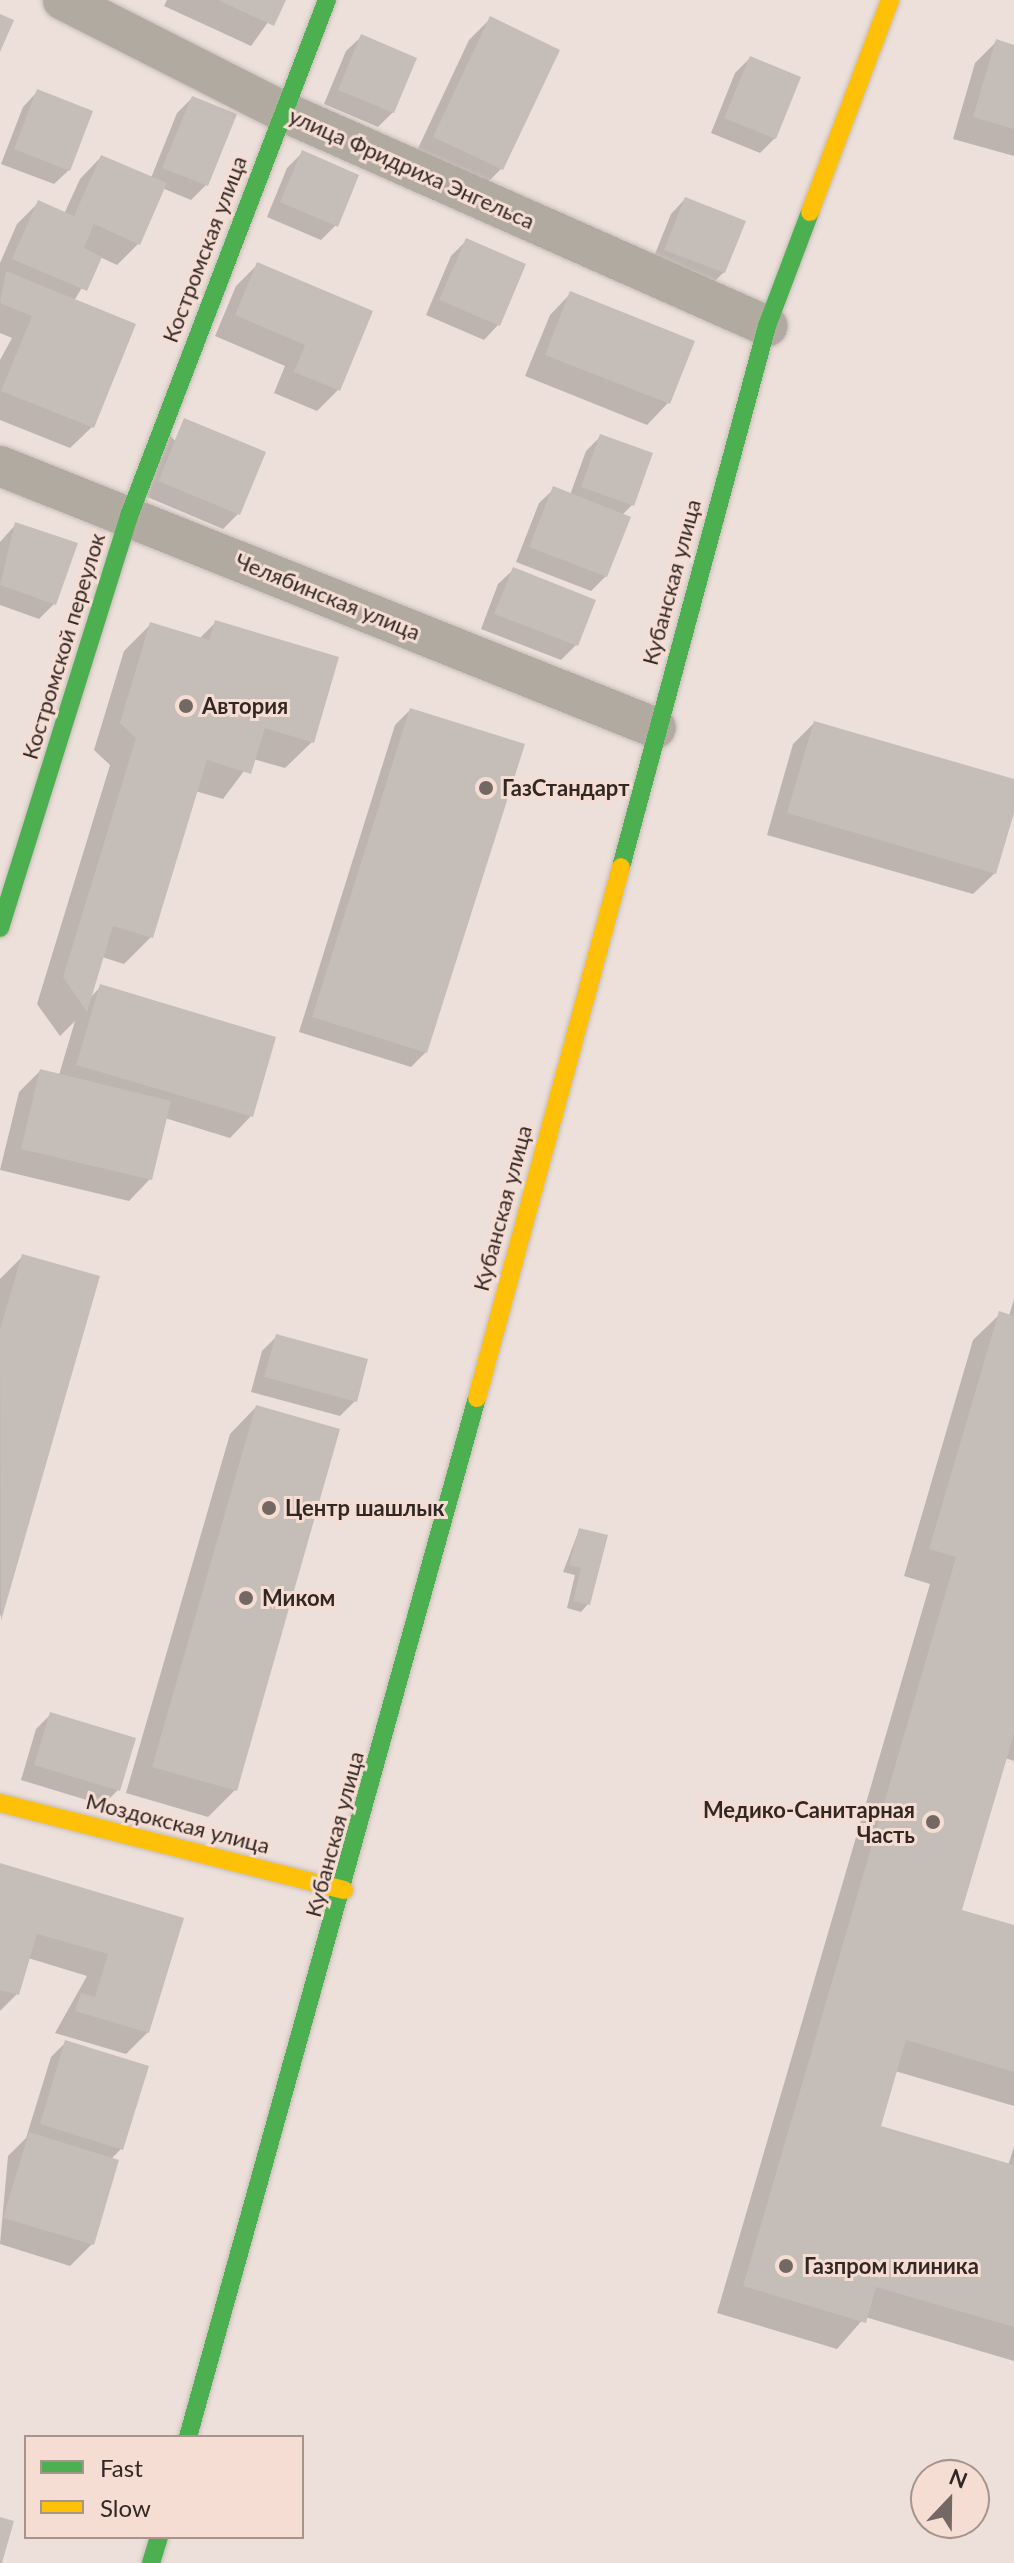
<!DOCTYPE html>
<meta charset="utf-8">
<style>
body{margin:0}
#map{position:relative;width:1014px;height:2563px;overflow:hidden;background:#ede0db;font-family:Lato,sans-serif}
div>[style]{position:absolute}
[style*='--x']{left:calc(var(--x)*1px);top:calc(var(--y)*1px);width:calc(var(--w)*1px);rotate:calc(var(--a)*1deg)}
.shadow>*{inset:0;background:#0003}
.building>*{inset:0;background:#c5bdb7}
.roads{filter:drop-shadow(0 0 2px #c6bcb8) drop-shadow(0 0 2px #c6bcb8)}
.street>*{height:40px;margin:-20px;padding:0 20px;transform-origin:20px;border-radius:20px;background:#b1aaa1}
.fast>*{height:18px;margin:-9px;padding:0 9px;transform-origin:9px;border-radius:9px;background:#4caf50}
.slow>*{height:18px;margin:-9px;padding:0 9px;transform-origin:9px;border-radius:9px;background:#ffc107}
.dots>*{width:22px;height:22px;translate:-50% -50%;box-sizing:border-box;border:4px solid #f5ddd3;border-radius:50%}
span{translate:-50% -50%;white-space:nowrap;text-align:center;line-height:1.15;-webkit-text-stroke:6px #f5ddd3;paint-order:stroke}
.street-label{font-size:22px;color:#312824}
.poi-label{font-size:22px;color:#312824;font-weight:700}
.left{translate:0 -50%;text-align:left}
.right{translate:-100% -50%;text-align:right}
.legend{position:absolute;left:24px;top:2435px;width:280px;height:104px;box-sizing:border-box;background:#f5ddd3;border:2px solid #a7958d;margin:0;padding:10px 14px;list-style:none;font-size:24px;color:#312824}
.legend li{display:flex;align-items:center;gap:16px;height:40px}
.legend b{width:40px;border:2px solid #a7958d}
.north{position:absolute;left:910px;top:2459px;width:80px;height:80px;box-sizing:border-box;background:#f5ddd3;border:2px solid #a7958d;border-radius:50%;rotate:22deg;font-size:22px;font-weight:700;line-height:32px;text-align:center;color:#312824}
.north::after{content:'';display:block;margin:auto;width:28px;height:36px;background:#736864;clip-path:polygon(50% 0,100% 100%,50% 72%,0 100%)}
</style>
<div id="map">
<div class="shadow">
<i style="clip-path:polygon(167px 0,284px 0,251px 46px,164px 6px)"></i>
<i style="clip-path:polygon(490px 19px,501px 169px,480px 190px,413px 159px,469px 40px)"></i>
<i style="clip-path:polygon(361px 37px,393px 112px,378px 127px,324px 104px,346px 51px)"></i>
<i style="clip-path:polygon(996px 42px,1014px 47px,1014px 156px,953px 139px,975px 63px)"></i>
<i style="clip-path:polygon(750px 58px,775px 138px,760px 153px,711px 133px,735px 73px)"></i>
<i style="clip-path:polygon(37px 92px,69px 170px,54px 184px,1px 164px,23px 107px)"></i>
<i style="clip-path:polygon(192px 98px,234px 115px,206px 185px,191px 200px,162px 188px,138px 244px,117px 265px,100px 257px,74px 301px,92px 427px,70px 448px,0 420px,0 360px,12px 338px,0 333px,0 263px,17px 224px,38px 203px,64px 214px,80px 179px,101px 157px,151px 178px,177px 113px)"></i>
<i style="clip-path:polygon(302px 153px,336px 225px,321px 240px,267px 217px,287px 168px)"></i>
<i style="clip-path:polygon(685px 199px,724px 272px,709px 287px,651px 264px,671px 214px)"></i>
<i style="clip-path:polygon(466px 241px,498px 325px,484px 340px,426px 315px,451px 256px)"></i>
<i style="clip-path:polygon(257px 265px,338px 390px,317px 411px,274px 393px,285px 366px,215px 336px,236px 286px)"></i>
<i style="clip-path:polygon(571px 293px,668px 403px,647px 425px,525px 376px,550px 315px)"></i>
<i style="clip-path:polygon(170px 435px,238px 514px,223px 529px,145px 496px)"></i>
<i style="clip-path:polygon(601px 436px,632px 505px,622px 515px,606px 576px,591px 591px,516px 562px,539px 503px,554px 489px,570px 495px,586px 451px)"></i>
<i style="clip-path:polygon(16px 524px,54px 604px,39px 619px,0 605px,0 542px)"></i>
<i style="clip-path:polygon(513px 570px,593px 601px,576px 645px,561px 660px,481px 629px,498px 584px)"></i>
<i style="clip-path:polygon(216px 622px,312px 742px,285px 768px,253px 759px,223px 799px,195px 791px,151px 937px,124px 964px,102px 957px,90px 998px,101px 986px,251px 1116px,230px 1138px,165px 1118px,150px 1179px,129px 1201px,0 1170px,19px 1092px,40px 1071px,59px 1075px,75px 1021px,60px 1036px,37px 1004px,110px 765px,94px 750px,124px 651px,151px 624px,199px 639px)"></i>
<i style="clip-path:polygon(410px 710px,426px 1052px,411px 1067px,299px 1032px,395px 725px)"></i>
<i style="clip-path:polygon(814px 723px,1014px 781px,995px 873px,973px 894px,767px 835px,793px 744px)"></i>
<i style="clip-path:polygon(22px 1257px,97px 1278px,0 1617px,0 1279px)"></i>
<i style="clip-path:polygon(1014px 1299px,1014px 1761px,1005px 1758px,960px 1911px,1014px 1927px,1014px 2106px,895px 2071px,879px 2127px,1008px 2166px,1014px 2146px,1014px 2361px,865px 2317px,837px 2349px,717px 2313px,930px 1584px,904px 1576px,973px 1340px,1000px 1314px,1009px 1316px)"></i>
<i style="clip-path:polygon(277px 1336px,355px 1401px,340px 1416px,251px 1392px,262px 1351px)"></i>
<i style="clip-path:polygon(256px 1407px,235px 1790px,208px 1817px,126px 1793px,230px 1434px)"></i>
<i style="clip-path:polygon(579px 1530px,588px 1604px,581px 1612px,567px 1608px,575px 1575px,563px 1572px)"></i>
<i style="clip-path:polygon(51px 1714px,118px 1790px,103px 1805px,21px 1780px,36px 1729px)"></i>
<i style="clip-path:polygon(0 1866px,181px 1919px,148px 2032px,126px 2054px,55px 2033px,87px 1976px,28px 1958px,17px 1994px,0 2011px)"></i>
<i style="clip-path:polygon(66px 2042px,121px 2149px,111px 2159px,92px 2244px,70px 2266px,0 2244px,8px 2156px,26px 2138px,51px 2057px)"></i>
</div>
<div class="building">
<i style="clip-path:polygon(218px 0,286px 0,274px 26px)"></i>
<i style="clip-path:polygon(0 14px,14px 20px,0 52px)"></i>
<i style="clip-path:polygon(490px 16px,560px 50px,503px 170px,433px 137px)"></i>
<i style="clip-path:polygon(361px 34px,417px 58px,394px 113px,338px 90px)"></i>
<i style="clip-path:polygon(996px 39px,1014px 45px,1014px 129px,973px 117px)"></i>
<i style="clip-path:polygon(750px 56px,801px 77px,776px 139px,724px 118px)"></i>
<i style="clip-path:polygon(37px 89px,93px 111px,70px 171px,14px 149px)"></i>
<i style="clip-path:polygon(192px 96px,237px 114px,208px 186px,162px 168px)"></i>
<i style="clip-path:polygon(302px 150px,359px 175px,338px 227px,280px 202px)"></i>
<i style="clip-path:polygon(101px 155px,167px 183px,140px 245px,94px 224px,84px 248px,102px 257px,87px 291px,12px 259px,38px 200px,74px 216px)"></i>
<i style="clip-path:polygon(685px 197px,746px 221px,725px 273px,664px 250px)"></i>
<i style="clip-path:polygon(466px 238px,526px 264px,500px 326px,439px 300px)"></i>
<i style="clip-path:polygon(257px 262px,373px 311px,340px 391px,294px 372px,305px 345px,235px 315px)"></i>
<i style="clip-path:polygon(6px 271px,136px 324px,94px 428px,1px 391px,32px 316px,0 303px)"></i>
<i style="clip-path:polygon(570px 291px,695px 341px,670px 404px,545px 355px)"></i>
<i style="clip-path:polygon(184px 418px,266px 452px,240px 515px,158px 481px)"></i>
<i style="clip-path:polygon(600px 434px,653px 453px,634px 506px,581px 487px)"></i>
<i style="clip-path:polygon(553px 486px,631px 517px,607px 577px,529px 547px)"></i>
<i style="clip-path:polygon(15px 522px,78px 543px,56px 605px,0 585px)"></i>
<i style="clip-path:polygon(513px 567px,596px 600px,578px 646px,494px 614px)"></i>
<i style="clip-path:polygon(215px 620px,339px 657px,314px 743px,265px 728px,251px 774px,207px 760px,153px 938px,113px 926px,87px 1012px,63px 977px,136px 738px,120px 723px,150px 622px,209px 640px)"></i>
<i style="clip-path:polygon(410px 708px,525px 744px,427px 1053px,312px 1017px)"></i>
<i style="clip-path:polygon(814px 721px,1014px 779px,1014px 813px,996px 874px,787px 813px)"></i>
<i style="clip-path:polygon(100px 984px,276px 1037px,253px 1117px,76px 1065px)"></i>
<i style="clip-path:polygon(40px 1069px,171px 1101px,152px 1180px,21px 1149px)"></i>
<i style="clip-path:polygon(22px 1254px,100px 1276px,1px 1621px,0 1330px)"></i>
<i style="clip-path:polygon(999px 1311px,1014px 1316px,1014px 1734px,962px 1910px,1014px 1925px,1014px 2072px,906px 2040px,881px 2126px,1014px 2165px,1014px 2327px,876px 2287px,866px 2323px,743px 2286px,956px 1557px,929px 1549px)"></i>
<i style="clip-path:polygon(276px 1334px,368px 1359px,357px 1402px,264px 1377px)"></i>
<i style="clip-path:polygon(256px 1405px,340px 1429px,237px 1791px,152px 1767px)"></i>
<i style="clip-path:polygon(579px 1528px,608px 1535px,590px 1605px,573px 1601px,581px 1568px,569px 1565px)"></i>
<i style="clip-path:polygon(50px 1712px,136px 1738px,120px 1791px,34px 1765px)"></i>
<i style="clip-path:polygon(0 1863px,184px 1918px,149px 2033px,75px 2011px,81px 1993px,95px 1997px,108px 1954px,37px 1934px,19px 1995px,0 1990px)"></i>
<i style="clip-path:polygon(65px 2040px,149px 2066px,123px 2150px,40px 2124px)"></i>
<i style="clip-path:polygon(29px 2132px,119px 2160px,94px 2245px,3px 2218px)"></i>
<i style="clip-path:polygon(0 2517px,14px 2521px,2px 2563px,0 2563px)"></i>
</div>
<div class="roads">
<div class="street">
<i style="--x:63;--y:0;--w:246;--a:26.9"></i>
<i style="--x:282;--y:111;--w:531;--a:23.91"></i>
<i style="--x:0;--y:466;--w:706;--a:21.77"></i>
</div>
<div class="fast">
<i style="--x:621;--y:867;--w:560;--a:-74.9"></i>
<i style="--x:767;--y:326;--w:122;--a:-69.3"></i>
<i style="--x:0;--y:928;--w:432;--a:-72.6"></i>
<i style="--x:129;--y:516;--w:553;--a:-69.01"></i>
<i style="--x:188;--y:2437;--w:1078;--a:-74.46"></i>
<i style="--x:151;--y:2563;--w:27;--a:-73"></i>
</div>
<div class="slow">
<i style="--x:810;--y:212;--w:227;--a:-69.3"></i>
<i style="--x:477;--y:1398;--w:550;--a:-74.83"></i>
<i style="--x:0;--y:1803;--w:355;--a:14.2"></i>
</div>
</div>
<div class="dots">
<i style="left:186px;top:706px;background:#736864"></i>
<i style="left:486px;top:788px;background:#736864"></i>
<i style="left:269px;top:1508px;background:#736864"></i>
<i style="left:246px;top:1598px;background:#736864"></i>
<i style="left:933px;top:1822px;background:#736864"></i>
<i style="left:786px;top:2266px;background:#736864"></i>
</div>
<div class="street-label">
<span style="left:412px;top:168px;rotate:24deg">улица Фридриха Энгельса</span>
<span style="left:204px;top:249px;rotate:-69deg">Костромская улица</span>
<span style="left:671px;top:582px;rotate:-75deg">Кубанская улица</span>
<span style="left:328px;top:596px;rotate:22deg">Челябинская улица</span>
<span style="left:63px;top:646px;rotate:-73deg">Костромской переулок</span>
<span style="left:502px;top:1208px;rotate:-75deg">Кубанская улица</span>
<span style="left:178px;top:1823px;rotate:14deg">Моздокская улица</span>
<span style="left:334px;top:1834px;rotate:-75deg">Кубанская улица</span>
</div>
<div class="poi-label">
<span class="left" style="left:202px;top:706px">Автория</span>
<span class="left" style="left:502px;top:788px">ГазСтандарт</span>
<span class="left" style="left:285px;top:1508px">Центр шашлык</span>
<span class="left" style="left:262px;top:1598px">Миком</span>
<span class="right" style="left:915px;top:1822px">Медико-Санитарная<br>Часть</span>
<span class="left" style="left:804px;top:2266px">Газпром клиника</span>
</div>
<ul class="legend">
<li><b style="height:10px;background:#4caf50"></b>Fast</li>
<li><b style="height:10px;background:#ffc107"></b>Slow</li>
</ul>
<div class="north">N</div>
</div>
